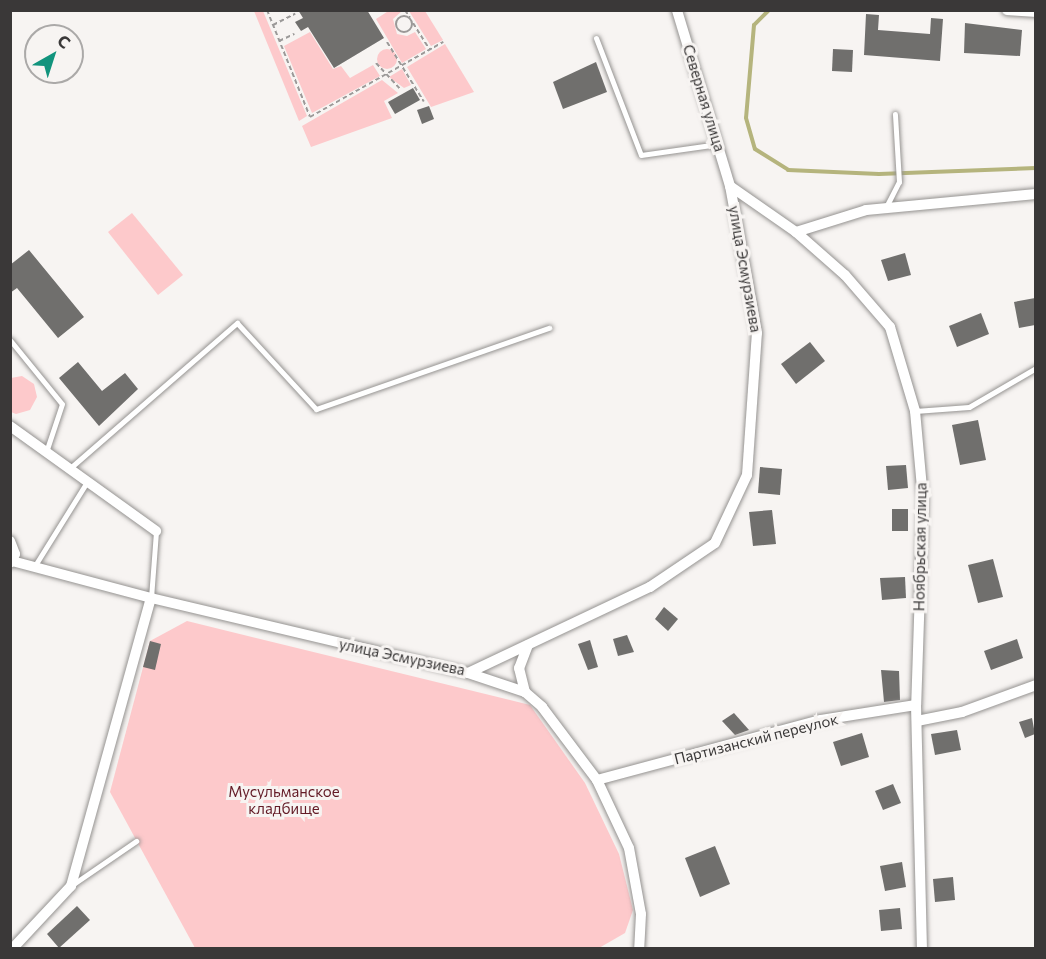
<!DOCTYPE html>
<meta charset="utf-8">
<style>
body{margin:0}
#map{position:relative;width:1046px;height:959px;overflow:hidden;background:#f7f4f2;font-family:Commissioner,sans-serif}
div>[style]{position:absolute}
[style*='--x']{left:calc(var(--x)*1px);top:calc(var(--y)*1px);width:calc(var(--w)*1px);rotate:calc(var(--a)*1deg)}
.green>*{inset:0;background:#fdc9cb}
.round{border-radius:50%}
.stream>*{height:4px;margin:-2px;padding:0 2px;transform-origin:2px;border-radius:2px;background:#b5b47d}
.building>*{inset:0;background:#706f6d}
.path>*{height:2px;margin-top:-1px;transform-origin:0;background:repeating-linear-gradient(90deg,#9b9998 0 4.5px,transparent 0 7.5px)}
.path>.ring{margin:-1px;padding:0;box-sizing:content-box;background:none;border:2px solid #9b9998;border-radius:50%}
.roads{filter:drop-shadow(0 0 2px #959391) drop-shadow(0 0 2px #959391)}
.service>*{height:5px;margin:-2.5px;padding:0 2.5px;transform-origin:2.5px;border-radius:2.5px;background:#fff}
.minor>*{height:10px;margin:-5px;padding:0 5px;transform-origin:5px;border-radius:5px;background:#fff}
span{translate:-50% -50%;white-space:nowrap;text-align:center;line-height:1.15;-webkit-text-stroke:6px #f7f4f2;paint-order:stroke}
.street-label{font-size:15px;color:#3a3838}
.park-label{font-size:15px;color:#631b26}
.frame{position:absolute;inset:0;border:12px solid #3a3838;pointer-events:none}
.north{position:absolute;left:24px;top:24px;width:60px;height:60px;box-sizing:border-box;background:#f7f4f2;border:2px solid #aba9a8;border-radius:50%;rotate:39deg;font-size:16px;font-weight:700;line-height:24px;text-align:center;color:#3a3838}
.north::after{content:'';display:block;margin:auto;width:21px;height:27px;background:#12947d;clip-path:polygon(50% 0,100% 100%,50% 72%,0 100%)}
</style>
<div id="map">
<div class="green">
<i style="clip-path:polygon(390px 10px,402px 11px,393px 19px,397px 34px,407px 36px,415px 32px,426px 49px,402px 63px,376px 19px)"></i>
<i style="clip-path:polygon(254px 11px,263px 11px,307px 116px,299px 121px)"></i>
<i style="clip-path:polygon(409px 11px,425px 11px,443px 40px,431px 46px)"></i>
<i style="clip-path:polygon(310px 32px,333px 69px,341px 66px,350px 78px,373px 65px,380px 76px,312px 113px,284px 46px)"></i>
<i style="clip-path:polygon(445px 44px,474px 92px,431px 107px,407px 67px)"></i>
<i class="round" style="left:377px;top:49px;width:20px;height:20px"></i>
<i style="clip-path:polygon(402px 69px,411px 85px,404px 88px,389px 77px)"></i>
<i style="clip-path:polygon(382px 80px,398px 93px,384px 101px,392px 118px,311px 147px,302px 126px)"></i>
<i style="clip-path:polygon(132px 213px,183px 275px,158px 295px,108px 232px)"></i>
<i style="clip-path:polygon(22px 376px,34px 384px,37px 397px,30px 410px,16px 414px,11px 412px,11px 378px)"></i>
<i style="clip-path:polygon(187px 621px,530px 705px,585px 783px,619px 854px,633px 910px,625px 933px,599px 948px,195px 948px,110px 792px,150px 641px)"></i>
</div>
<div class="stream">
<i style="--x:769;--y:10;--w:21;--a:135"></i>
<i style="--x:754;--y:25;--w:93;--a:94.9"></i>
<i style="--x:746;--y:118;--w:32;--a:74"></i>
<i style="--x:755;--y:149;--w:39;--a:32"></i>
<i style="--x:788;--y:170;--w:91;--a:2.5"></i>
<i style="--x:879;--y:174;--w:157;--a:-2.2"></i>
</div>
<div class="building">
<i style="clip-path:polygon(298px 10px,367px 10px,384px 38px,334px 68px,308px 27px,301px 31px,295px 22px,303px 18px)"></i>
<i style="clip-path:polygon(866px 14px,879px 15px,878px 30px,930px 34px,931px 18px,943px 19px,940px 61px,864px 55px)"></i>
<i style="clip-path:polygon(965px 23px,1022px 30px,1020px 56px,964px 53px)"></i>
<i style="clip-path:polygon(833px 49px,853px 50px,852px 72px,832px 71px)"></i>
<i style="clip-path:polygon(596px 62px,607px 92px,563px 109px,553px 82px)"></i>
<i style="clip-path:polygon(413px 88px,420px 100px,395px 114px,388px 102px)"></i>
<i style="clip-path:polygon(429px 106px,434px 119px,422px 124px,417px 110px)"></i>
<i style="clip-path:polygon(29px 250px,84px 317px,58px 338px,17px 288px,10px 293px,10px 265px)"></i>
<i style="clip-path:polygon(905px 253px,911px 275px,888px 281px,881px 260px)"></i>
<i style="clip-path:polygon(1035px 298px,1035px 325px,1019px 328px,1014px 302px)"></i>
<i style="clip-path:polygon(981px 313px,989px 334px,957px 347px,949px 326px)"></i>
<i style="clip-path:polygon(810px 342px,825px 361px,796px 384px,781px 364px)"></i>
<i style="clip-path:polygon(78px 362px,102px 391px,125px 373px,138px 389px,99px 426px,59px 378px)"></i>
<i style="clip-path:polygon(978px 420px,986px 460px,960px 465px,952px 425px)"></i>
<i style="clip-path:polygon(906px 465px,908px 488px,888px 490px,886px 466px)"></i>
<i style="clip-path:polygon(760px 467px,782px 469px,780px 495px,758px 493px)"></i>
<i style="clip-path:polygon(892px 509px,908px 509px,908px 531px,892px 531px)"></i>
<i style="clip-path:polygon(772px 510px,776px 544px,753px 546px,749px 512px)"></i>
<i style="clip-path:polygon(993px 559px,1003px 597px,978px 603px,968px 565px)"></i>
<i style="clip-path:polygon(905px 577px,906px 598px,882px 600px,880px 578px)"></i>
<i style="clip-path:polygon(664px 607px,678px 619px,668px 631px,655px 619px)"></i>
<i style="clip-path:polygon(627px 635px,634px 652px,618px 656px,613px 639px)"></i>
<i style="clip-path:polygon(1017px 639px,1023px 658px,991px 670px,984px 651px)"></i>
<i style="clip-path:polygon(590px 640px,598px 667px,588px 670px,578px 644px)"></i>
<i style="clip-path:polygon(150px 641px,161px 644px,155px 670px,143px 667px)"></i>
<i style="clip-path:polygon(881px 670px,899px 671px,900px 700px,884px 702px)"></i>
<i style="clip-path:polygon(734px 713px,749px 730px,735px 735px,722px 721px)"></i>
<i style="clip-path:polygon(1032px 718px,1035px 734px,1025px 738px,1019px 722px)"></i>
<i style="clip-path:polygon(957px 730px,961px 750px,935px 755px,931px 734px)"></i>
<i style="clip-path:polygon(862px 733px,869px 757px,841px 766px,833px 742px)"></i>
<i style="clip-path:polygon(893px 784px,901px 803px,883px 810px,875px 791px)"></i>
<i style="clip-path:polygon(715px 846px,730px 884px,700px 897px,685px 858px)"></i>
<i style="clip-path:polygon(902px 862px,906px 887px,885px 891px,880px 866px)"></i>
<i style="clip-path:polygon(953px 877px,955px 900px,935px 902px,933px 879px)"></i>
<i style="clip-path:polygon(77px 906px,90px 920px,59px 948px,47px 934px)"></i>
<i style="clip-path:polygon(900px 908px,902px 929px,881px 931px,879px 910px)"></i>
</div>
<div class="path">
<i style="--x:267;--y:10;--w:115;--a:68.1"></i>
<i style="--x:310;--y:117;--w:153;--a:-29.4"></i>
<i style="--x:405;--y:10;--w:9;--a:58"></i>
<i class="ring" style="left:396px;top:16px;width:14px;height:14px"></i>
<i style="--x:413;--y:23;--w:31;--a:58"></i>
<i style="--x:273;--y:25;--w:25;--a:-27"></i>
<i style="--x:279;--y:41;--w:17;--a:-25"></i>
<i style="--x:387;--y:42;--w:70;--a:58.3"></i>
<i style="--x:376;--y:63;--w:35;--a:47"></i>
</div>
<div class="roads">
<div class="service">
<i style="--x:596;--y:38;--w:125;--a:69"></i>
<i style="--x:641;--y:155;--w:78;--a:-8.1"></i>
<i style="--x:886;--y:207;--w:28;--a:-63"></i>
<i style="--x:899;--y:182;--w:68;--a:-93.4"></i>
<i style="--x:10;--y:340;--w:82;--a:50.9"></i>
<i style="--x:62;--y:404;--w:51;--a:108.4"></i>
<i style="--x:915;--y:411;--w:54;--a:-4.2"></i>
<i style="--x:969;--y:407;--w:78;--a:-30.2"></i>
<i style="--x:69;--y:469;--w:223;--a:-41"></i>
<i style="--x:237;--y:323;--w:117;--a:47.4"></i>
<i style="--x:316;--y:409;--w:247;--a:-19.2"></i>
<i style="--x:34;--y:567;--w:100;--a:-58.1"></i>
<i style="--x:151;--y:598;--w:67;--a:-85.7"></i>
<i style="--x:72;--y:885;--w:78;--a:-34.5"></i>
</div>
<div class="minor">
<i style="--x:1007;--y:10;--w:29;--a:4"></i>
<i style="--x:730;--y:186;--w:80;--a:34.9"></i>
<i style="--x:796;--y:232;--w:65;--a:41.3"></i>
<i style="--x:845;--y:275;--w:69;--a:49.1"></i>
<i style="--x:890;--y:327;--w:88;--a:73.4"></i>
<i style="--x:915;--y:411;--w:88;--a:84.8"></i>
<i style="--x:923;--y:499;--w:206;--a:91.9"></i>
<i style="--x:916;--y:705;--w:243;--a:88.6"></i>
<i style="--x:796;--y:232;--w:73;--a:-17.4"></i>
<i style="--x:866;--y:210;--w:171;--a:-5.4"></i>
<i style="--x:10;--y:426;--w:180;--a:35.7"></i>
<i style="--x:10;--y:541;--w:14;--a:69"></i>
<i style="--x:15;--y:554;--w:10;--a:119"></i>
<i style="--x:12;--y:561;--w:144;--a:14.9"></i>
<i style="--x:151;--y:598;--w:326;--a:13.3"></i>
<i style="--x:468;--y:673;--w:201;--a:-25.3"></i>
<i style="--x:650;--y:587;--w:78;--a:-34.1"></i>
<i style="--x:715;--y:543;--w:75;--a:-64.8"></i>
<i style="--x:747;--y:475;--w:142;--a:-86"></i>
<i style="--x:757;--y:333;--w:149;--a:-100.4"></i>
<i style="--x:730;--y:186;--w:184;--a:-106.8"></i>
<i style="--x:528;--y:645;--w:25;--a:111"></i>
<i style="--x:519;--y:668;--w:25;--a:76"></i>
<i style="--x:525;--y:692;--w:23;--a:41"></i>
<i style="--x:542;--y:707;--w:91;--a:53"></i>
<i style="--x:597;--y:780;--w:75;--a:64.8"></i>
<i style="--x:629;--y:848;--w:67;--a:79.7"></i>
<i style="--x:641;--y:914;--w:34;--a:93"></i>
<i style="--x:468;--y:673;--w:60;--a:18.4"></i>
<i style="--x:917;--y:721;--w:46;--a:-11.3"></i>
<i style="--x:962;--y:712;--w:79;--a:-20"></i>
<i style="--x:597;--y:780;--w:232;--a:-15"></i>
<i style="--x:821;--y:720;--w:96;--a:-9"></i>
<i style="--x:13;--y:948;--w:85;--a:-46.9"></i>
<i style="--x:71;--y:886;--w:299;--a:-74.5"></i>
</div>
</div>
<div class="street-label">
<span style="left:704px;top:98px;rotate:73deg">Северная улица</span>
<span style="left:745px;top:269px;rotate:80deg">улица Эсмурзиева</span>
<span style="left:920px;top:547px;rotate:-89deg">Ноябрьская улица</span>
<span style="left:402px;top:657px;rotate:12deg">улица Эсмурзиева</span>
<span style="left:756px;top:739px;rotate:-14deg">Партизанский переулок</span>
</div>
<div class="park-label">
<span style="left:284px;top:800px">Мусульманское<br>кладбище</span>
</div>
<div class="frame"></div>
<div class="north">С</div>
</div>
